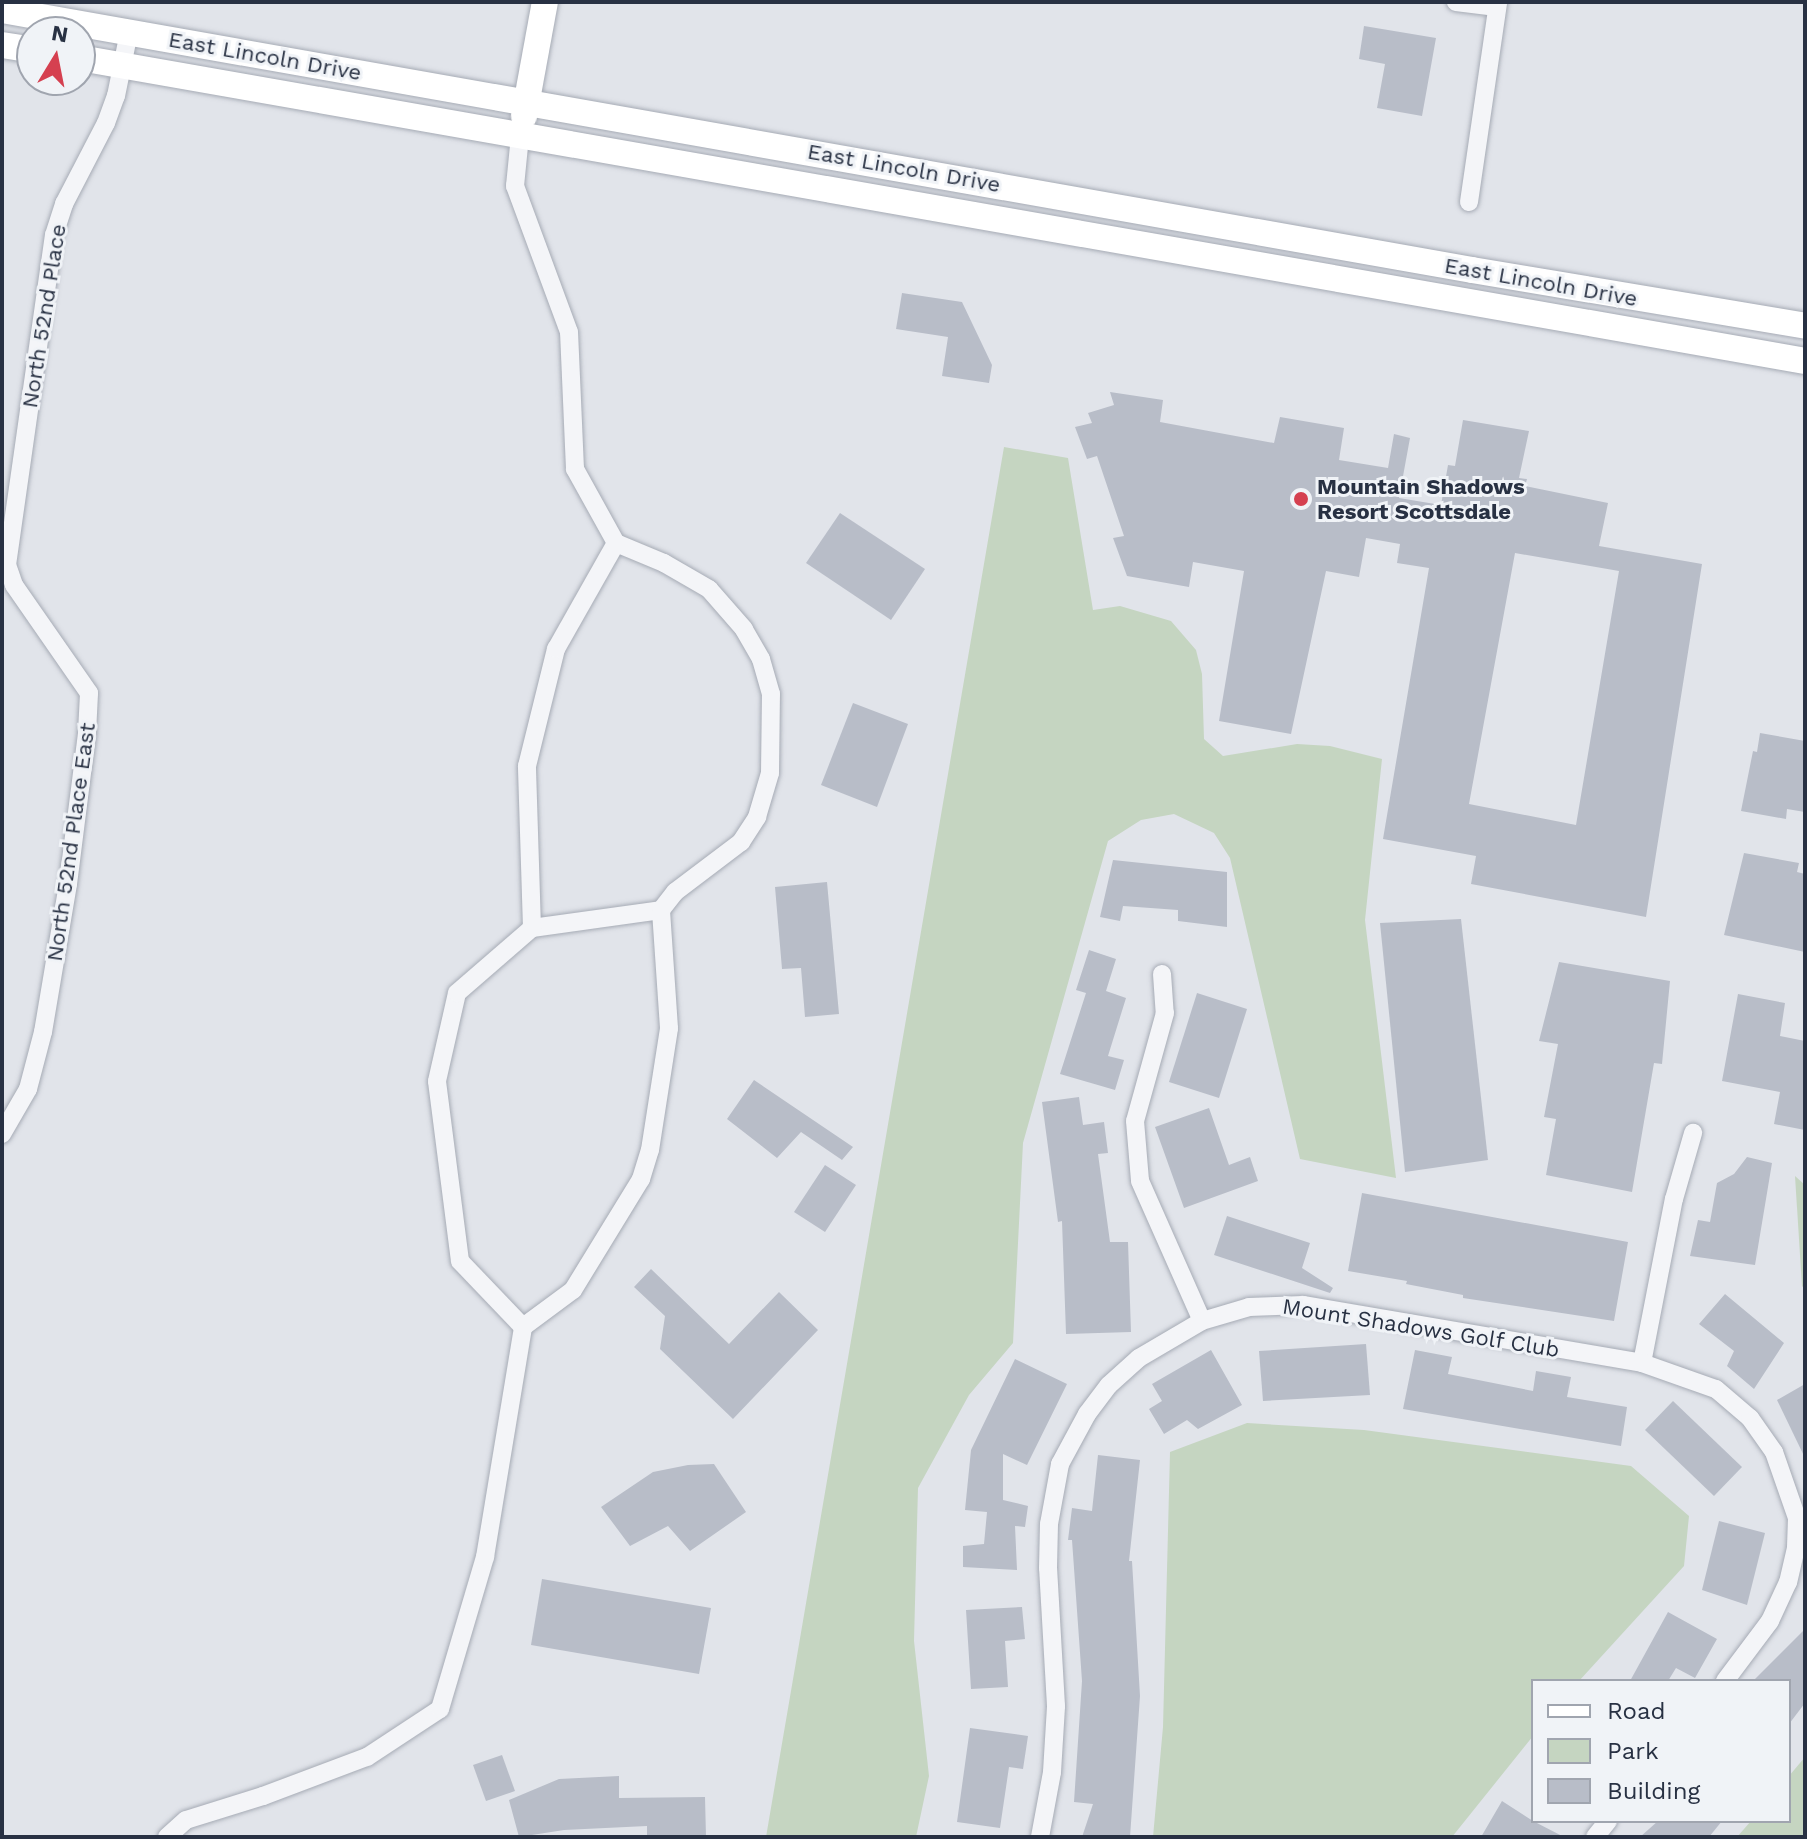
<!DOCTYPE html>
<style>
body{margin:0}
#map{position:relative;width:1807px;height:1839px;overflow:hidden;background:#e1e4ea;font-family:"Work Sans",sans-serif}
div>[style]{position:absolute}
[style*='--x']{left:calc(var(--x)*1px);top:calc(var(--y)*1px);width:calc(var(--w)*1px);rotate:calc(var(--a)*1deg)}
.green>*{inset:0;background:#c5d5c1}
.building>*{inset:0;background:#b8bdc8}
.roads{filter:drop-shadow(0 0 2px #a6abb5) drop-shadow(0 0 2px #a6abb5)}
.street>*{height:18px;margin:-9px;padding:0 9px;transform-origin:9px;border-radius:9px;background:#f4f5f8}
.secondary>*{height:26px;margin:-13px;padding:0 13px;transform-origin:13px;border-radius:13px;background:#fff}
.dots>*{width:22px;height:22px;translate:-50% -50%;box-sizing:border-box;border:4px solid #f0f3f7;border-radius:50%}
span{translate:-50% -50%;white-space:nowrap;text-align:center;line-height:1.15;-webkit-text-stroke:6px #f0f3f7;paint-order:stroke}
.street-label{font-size:22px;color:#283143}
.poi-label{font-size:22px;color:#283143;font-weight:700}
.left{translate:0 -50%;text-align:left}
.frame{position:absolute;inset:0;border:4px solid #283143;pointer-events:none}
.legend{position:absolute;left:1531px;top:1679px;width:260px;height:144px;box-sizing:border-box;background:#f0f3f7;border:2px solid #a0a5af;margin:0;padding:10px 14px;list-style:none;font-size:24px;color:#283143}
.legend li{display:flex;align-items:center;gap:16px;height:40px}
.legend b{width:40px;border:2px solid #a0a5af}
.north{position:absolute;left:16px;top:16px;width:80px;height:80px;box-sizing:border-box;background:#f0f3f7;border:2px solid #a0a5af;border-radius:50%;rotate:10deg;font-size:22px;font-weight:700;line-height:32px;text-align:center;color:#283143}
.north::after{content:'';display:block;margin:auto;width:28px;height:36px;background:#d54050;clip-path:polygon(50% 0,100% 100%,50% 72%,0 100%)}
</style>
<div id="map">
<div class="green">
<i style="clip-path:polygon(1004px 447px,1068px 458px,1093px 610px,1120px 606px,1171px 621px,1196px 650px,1202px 674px,1204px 739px,1223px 756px,1297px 744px,1330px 746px,1382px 759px,1365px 920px,1396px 1178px,1300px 1159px,1230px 858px,1214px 833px,1174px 814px,1141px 820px,1108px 841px,1023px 1143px,1013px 1343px,969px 1395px,918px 1488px,914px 1641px,929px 1776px,916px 1837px,766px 1837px)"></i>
<i style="clip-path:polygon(1795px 1176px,1805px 1185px,1805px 1290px,1802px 1286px)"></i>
<i style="clip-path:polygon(1247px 1423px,1364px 1430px,1631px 1466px,1689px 1516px,1684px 1566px,1579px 1681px,1533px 1681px,1533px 1736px,1452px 1837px,1153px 1837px,1163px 1727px,1170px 1452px)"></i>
<i style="clip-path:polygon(1805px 1757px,1805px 1837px,1737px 1837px,1751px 1821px,1789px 1821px,1789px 1776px)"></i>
</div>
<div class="building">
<i style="clip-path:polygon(1364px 26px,1436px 38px,1422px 116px,1377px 108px,1385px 64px,1359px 59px)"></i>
<i style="clip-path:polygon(902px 293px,962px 302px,992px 365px,989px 383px,942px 376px,948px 337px,896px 329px)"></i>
<i style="clip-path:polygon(evenodd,1110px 392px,1163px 400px,1160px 422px,1274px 443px,1280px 417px,1344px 428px,1339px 460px,1388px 468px,1394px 434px,1410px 438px,1399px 498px,1441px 505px,1448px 465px,1455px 466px,1463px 420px,1529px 431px,1519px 478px,1527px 479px,1525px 486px,1608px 503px,1599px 546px,1702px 564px,1646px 917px,1471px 884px,1476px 856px,1383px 839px,1429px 568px,1397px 563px,1400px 544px,1366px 538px,1359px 577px,1326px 571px,1291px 734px,1219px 721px,1244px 571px,1193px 562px,1189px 587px,1127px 576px,1113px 538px,1124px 536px,1097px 456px,1087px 459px,1075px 427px,1092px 423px,1088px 413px,1114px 405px,1110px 392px,1515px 553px,1619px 571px,1576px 825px,1469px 804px,1515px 553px)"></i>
<i style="clip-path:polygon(840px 513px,925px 569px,891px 620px,806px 563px)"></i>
<i style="clip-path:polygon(853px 703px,908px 724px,877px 807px,821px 785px)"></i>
<i style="clip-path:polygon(1760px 733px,1805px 741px,1805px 812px,1787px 809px,1786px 819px,1741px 811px,1753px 751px,1757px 752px)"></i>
<i style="clip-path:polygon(1744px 853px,1799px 863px,1797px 872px,1805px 874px,1805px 952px,1724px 935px)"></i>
<i style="clip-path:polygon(1113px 860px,1227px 872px,1227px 927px,1178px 921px,1178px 910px,1123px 906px,1120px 921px,1100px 917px)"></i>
<i style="clip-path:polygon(827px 882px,839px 1014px,805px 1017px,801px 968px,782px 969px,775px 887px)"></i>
<i style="clip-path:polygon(1461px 919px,1488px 1160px,1405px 1172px,1380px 923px)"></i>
<i style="clip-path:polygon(1089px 950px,1116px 959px,1106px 991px,1126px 998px,1108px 1056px,1124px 1060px,1115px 1090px,1060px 1074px,1086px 993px,1076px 990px)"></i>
<i style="clip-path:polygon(1559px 962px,1670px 981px,1662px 1064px,1654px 1063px,1632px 1192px,1546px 1175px,1556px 1119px,1544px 1117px,1558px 1044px,1539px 1041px)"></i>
<i style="clip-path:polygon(1197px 993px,1247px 1009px,1219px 1098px,1169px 1082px)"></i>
<i style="clip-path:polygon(1738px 994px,1785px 1003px,1780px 1036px,1805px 1041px,1805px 1130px,1774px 1124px,1780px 1092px,1722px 1081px)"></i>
<i style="clip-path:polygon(754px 1080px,853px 1147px,842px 1160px,801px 1132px,777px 1158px,727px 1119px)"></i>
<i style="clip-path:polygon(1079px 1097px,1083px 1125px,1104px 1122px,1108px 1153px,1098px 1154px,1110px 1242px,1128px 1242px,1131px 1332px,1066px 1334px,1062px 1221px,1058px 1222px,1042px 1102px)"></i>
<i style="clip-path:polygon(1209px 1108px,1229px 1165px,1250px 1157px,1258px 1181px,1184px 1208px,1155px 1127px)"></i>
<i style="clip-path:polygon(1747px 1157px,1772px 1163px,1755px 1265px,1690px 1256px,1698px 1220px,1710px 1222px,1717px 1183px,1734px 1174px)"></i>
<i style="clip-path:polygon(825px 1165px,856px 1185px,825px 1232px,794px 1212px)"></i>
<i style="clip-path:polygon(1362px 1193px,1628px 1242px,1614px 1321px,1463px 1298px,1463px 1295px,1406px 1284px,1407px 1281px,1348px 1271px)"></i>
<i style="clip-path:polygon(1227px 1216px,1310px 1243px,1302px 1268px,1333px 1288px,1330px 1293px,1214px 1255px)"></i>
<i style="clip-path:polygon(651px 1269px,729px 1344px,779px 1292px,818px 1330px,733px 1419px,660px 1349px,665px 1316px,634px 1287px)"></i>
<i style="clip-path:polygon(1725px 1294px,1784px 1343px,1754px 1389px,1727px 1366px,1734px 1351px,1699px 1324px)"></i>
<i style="clip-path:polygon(1366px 1344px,1370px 1395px,1263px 1401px,1259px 1351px)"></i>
<i style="clip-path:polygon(1211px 1350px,1242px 1405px,1198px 1429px,1187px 1420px,1164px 1434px,1149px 1409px,1162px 1401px,1152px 1384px)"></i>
<i style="clip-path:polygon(1415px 1350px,1452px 1357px,1448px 1374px,1533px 1391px,1536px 1371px,1571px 1377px,1567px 1397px,1627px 1407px,1621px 1446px,1403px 1409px)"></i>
<i style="clip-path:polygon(1015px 1359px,1067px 1384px,1027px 1465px,1003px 1454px,1003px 1500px,1028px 1506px,1025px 1527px,1015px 1526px,1017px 1570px,963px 1567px,963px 1546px,984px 1544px,987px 1512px,965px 1510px,971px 1450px)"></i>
<i style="clip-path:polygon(1805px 1384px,1805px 1458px,1777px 1400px)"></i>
<i style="clip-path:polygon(1673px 1401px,1742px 1467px,1714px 1496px,1645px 1430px)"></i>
<i style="clip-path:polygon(1098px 1455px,1140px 1460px,1129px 1561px,1132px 1561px,1140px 1696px,1130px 1837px,1082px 1837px,1093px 1804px,1074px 1802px,1082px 1681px,1072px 1540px,1068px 1540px,1072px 1508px,1092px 1511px)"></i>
<i style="clip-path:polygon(714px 1464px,746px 1512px,690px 1551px,668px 1526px,630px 1546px,601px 1507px,653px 1472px,688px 1465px)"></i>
<i style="clip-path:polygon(1719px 1521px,1765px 1533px,1747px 1605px,1702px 1590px)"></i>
<i style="clip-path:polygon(542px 1579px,711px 1608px,699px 1674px,531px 1645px)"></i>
<i style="clip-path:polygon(1022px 1607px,1025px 1639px,1005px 1641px,1008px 1687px,971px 1689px,966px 1610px)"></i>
<i style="clip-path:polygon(1668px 1612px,1717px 1639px,1695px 1678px,1676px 1668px,1668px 1681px,1630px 1681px)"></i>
<i style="clip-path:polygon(1805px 1629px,1805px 1703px,1789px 1724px,1789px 1681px,1753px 1681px)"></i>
<i style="clip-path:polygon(970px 1728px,1028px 1736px,1023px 1769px,1009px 1767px,1000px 1828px,957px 1822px)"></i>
<i style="clip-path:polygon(502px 1755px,515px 1791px,486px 1801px,473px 1765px)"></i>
<i style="clip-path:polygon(619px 1776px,619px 1798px,705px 1797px,706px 1837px,647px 1837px,647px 1826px,564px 1830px,519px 1837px,509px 1800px,559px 1779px)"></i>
<i style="clip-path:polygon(1502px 1801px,1533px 1821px,1564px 1837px,1481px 1837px)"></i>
<i style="clip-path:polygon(1658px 1821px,1722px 1821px,1709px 1837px,1640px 1837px)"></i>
</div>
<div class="roads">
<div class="street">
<i style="--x:1456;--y:2;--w:41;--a:7"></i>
<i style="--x:1469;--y:202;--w:202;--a:-81.7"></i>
<i style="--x:532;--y:928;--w:130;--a:-7.9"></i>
<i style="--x:1162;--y:974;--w:39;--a:86"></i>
<i style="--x:1165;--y:1013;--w:112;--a:105.5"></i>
<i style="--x:1135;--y:1121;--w:60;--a:85.2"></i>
<i style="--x:1140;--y:1181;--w:153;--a:66.1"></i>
<i style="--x:2;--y:1134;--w:52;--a:-60"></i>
<i style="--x:28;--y:1089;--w:59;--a:-75.3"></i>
<i style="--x:43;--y:1032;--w:150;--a:-80.4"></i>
<i style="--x:68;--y:884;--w:152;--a:-82.8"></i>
<i style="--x:87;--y:733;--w:40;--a:-87.1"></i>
<i style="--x:89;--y:693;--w:131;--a:-124.8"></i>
<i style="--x:14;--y:585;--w:21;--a:-109"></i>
<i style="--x:7;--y:565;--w:333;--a:-81.9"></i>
<i style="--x:54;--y:235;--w:33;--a:-72"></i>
<i style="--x:64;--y:204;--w:91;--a:-62.6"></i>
<i style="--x:106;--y:123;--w:29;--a:-70"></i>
<i style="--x:116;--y:96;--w:65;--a:-78.5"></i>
<i style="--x:523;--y:1327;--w:91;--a:-133.7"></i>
<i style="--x:460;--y:1261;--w:181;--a:-97.3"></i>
<i style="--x:437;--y:1081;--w:90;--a:-77.2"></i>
<i style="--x:457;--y:993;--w:99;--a:-40.9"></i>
<i style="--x:532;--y:928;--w:162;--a:-91.8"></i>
<i style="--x:527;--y:766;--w:121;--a:-76.1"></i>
<i style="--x:556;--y:649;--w:122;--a:-60.5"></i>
<i style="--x:1642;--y:1363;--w:167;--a:-79"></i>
<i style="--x:1674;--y:1199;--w:69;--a:-73.9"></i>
<i style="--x:167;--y:1837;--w:25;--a:-42"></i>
<i style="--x:186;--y:1820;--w:81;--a:-17.3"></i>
<i style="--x:263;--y:1796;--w:111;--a:-20.6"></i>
<i style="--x:367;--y:1757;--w:87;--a:-33.3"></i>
<i style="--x:440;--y:1709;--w:159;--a:-73.5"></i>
<i style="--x:485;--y:1557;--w:233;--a:-80.6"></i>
<i style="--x:523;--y:1327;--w:62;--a:-36.5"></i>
<i style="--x:573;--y:1290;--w:130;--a:-58.5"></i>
<i style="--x:641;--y:1179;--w:30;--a:-73"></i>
<i style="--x:650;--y:1150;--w:123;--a:-81.1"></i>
<i style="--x:669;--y:1028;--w:118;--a:-93.9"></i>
<i style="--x:661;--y:910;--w:23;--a:-52"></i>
<i style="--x:675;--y:892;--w:83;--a:-37.1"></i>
<i style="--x:741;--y:842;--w:30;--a:-57"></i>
<i style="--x:757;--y:817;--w:46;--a:-73.5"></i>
<i style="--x:770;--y:773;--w:79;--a:-89.3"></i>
<i style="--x:771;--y:694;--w:36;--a:-106"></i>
<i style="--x:761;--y:659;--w:34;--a:-120"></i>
<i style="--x:744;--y:629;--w:53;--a:-131.2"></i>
<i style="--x:709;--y:589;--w:52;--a:-150"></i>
<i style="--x:664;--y:563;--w:52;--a:-157.4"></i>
<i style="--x:616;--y:543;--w:85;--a:-119"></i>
<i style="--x:575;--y:469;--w:137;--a:-92.5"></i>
<i style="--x:569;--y:332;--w:156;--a:-110.3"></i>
<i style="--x:515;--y:186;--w:50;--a:-84.3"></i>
<i style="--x:1040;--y:1837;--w:66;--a:-79.5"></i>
<i style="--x:1052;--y:1772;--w:66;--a:-86.5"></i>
<i style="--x:1056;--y:1706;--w:138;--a:-93.3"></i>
<i style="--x:1048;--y:1568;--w:44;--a:-88.7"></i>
<i style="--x:1049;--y:1524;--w:61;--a:-79.6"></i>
<i style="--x:1060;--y:1464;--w:57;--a:-61.6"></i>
<i style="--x:1087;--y:1414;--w:36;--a:-53"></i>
<i style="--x:1109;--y:1385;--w:40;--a:-42"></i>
<i style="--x:1139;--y:1358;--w:73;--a:-30.4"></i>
<i style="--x:1202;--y:1321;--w:49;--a:-16.6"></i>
<i style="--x:1249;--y:1307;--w:54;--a:-2.1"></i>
<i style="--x:1303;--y:1305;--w:344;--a:9.7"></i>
<i style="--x:1642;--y:1363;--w:78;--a:19.4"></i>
<i style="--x:1716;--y:1389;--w:45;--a:40.5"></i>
<i style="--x:1750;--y:1418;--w:42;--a:54.8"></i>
<i style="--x:1774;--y:1452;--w:70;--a:70.8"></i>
<i style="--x:1797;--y:1518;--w:30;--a:92"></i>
<i style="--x:1796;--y:1548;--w:35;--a:103"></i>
<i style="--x:1788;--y:1582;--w:43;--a:114.8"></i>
<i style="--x:1770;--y:1621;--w:75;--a:126.9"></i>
<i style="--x:1595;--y:1837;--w:21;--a:-51"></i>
</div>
<div class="secondary">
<i style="--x:2;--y:10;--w:1493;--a:10.03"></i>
<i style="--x:1472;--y:270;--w:338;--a:9.5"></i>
<i style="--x:2;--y:45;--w:30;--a:9"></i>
<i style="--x:80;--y:58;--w:1751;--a:9.96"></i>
<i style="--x:524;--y:116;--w:116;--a:-79.6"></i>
</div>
</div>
<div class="dots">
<i style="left:1301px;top:499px;background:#d54050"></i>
</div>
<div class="street-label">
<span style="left:265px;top:56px;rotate:10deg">East Lincoln Drive</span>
<span style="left:904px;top:168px;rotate:10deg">East Lincoln Drive</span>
<span style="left:1541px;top:282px;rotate:10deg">East Lincoln Drive</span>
<span style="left:44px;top:316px;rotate:-81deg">North 52nd Place</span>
<span style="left:71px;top:842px;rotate:-82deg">North 52nd Place East</span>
<span style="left:1421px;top:1328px;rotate:9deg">Mount Shadows Golf Club</span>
</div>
<div class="poi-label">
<span class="left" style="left:1317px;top:499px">Mountain Shadows<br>Resort Scottsdale</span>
</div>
<div class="frame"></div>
<ul class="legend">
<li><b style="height:10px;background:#fff"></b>Road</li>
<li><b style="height:22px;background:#c5d5c1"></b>Park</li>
<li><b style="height:22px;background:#b8bdc8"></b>Building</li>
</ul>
<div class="north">N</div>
</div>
